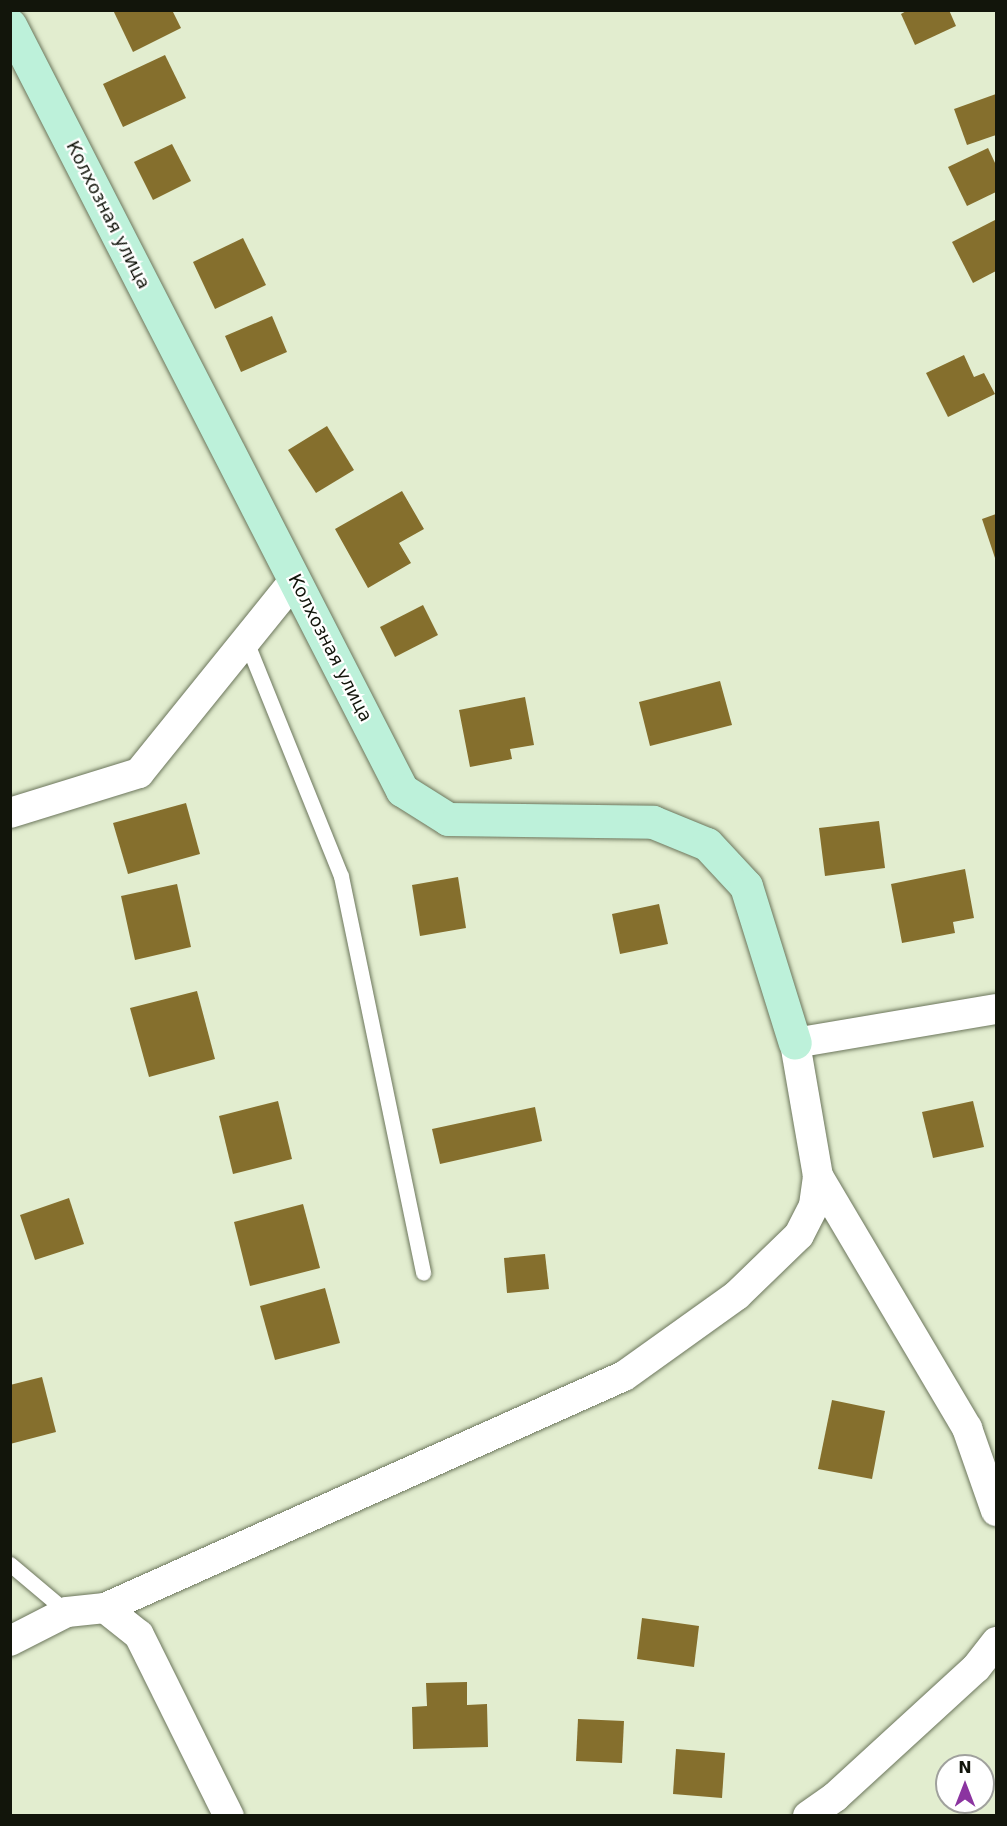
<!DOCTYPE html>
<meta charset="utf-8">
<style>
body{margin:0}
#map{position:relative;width:1007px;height:1826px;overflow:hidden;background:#e2edcf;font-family:"DejaVu Sans",sans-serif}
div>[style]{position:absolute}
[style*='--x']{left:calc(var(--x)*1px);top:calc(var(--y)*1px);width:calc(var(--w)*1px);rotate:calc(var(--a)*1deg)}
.building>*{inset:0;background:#856f2d}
.roads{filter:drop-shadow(0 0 2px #6c765c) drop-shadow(0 0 2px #6c765c)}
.lane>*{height:15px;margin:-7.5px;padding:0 7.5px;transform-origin:7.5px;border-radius:7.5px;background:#fff}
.street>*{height:30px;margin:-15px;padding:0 15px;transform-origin:15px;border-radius:15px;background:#fff}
.secondary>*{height:33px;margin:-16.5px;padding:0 16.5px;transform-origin:16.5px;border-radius:16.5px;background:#bdf1da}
span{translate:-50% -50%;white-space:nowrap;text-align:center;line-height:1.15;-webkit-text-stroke:4.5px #fff;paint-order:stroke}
.street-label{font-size:18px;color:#12150b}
.frame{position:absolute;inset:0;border:12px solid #12150b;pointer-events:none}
.north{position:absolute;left:935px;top:1754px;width:60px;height:60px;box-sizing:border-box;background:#fff;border:2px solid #a0a19d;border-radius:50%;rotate:0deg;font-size:16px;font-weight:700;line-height:24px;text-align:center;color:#12150b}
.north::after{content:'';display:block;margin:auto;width:21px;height:27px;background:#8b34a0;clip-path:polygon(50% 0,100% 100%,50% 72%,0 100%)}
</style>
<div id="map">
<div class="building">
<i style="clip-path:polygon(113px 10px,172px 10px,181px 28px,133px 52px)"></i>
<i style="clip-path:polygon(908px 10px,949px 10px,956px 26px,915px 45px,901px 14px)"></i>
<i style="clip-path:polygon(165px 55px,186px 98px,123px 127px,103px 84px)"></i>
<i style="clip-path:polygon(996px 94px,996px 135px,967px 145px,954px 109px)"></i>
<i style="clip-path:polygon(172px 144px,191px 181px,153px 200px,134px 162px)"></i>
<i style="clip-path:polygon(988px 148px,996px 165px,996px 192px,967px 206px,948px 167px)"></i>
<i style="clip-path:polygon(995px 220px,996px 271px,973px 283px,952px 242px)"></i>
<i style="clip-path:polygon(243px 238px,266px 285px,215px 309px,193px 262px)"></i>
<i style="clip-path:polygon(272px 316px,287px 352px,241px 372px,225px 336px)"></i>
<i style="clip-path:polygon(964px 355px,974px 377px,984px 373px,995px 394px,948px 417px,926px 373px)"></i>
<i style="clip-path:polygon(327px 426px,354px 470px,316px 493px,288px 450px)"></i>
<i style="clip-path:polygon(402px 491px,424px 529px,399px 543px,411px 563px,368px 588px,335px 529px)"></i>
<i style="clip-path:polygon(996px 514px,996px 561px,982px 519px)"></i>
<i style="clip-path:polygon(423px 605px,438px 635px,395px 657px,380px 627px)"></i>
<i style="clip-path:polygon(720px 681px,732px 725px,650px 746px,639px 702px)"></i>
<i style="clip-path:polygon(525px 697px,534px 745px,510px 749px,512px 759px,470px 767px,459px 710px)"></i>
<i style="clip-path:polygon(186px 803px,200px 854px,128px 874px,113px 823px)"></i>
<i style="clip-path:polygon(879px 821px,885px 868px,825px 876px,819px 828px)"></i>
<i style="clip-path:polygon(965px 869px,974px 918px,953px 922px,955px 933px,902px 943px,891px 884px)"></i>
<i style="clip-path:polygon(458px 877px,466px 928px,420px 936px,412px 885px)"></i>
<i style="clip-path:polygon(177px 884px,191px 947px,135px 960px,121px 896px)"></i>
<i style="clip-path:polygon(659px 904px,668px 944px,620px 954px,612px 914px)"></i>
<i style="clip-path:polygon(197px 991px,215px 1059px,149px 1077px,130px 1008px)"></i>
<i style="clip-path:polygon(278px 1101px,292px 1159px,233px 1174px,219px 1116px)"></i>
<i style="clip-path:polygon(973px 1101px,984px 1147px,933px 1158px,922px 1112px)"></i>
<i style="clip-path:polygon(535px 1107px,542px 1141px,440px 1164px,432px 1129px)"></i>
<i style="clip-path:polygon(69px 1198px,84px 1244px,35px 1260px,20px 1215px)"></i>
<i style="clip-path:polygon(303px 1204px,320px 1268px,250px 1286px,234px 1222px)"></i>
<i style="clip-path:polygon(545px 1254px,549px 1289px,507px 1293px,504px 1258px)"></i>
<i style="clip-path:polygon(325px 1288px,340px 1343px,275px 1360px,260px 1306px)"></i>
<i style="clip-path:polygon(42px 1377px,56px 1432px,10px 1444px,10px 1385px)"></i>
<i style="clip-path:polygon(832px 1400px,885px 1411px,872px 1479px,818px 1469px)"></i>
<i style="clip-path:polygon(642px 1618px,699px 1626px,694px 1667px,637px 1659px)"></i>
<i style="clip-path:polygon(467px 1682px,467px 1705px,487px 1704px,488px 1747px,413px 1749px,412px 1707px,427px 1706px,426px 1683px)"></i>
<i style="clip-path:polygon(578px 1719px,624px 1721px,622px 1763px,576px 1761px)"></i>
<i style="clip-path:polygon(676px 1749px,725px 1753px,722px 1798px,673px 1794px)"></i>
</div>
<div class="roads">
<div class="lane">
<i style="--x:246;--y:641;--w:253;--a:68"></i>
<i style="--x:341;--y:876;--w:405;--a:78.3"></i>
<i style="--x:10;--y:1564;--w:75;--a:40.1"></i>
</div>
<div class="street">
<i style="--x:10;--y:813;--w:135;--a:-17.2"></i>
<i style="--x:139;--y:773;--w:248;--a:-51.1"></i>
<i style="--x:996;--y:1009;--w:204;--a:170.4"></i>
<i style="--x:795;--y:1043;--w:135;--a:80.2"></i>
<i style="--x:818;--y:1176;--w:293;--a:59.4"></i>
<i style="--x:967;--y:1428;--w:88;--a:70.7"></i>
<i style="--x:105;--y:1608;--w:568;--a:-24.09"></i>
<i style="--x:624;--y:1376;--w:139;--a:-35.6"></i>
<i style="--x:737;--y:1295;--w:86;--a:-44.1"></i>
<i style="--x:799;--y:1235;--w:34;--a:-63"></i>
<i style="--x:814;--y:1205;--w:29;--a:-82"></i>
<i style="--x:10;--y:1641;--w:64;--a:-27"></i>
<i style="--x:67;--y:1612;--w:38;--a:-6"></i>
<i style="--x:105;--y:1608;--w:43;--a:38.5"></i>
<i style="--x:139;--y:1635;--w:202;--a:63.6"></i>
<i style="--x:808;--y:1816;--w:33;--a:-35"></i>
<i style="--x:835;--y:1797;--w:191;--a:-42.5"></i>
<i style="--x:976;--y:1668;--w:33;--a:-52"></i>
</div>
<div class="secondary">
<i style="--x:10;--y:25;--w:860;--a:62.87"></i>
<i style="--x:402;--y:790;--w:54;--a:32.2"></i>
<i style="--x:448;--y:819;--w:205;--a:0.8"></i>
<i style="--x:653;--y:822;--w:58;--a:22.2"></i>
<i style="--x:707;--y:844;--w:57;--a:47.1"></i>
<i style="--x:746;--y:886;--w:164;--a:72.7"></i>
</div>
</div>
<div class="street-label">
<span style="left:108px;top:215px;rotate:63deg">Колхозная улица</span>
<span style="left:330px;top:648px;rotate:63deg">Колхозная улица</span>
</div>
<div class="frame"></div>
<div class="north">N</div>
</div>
